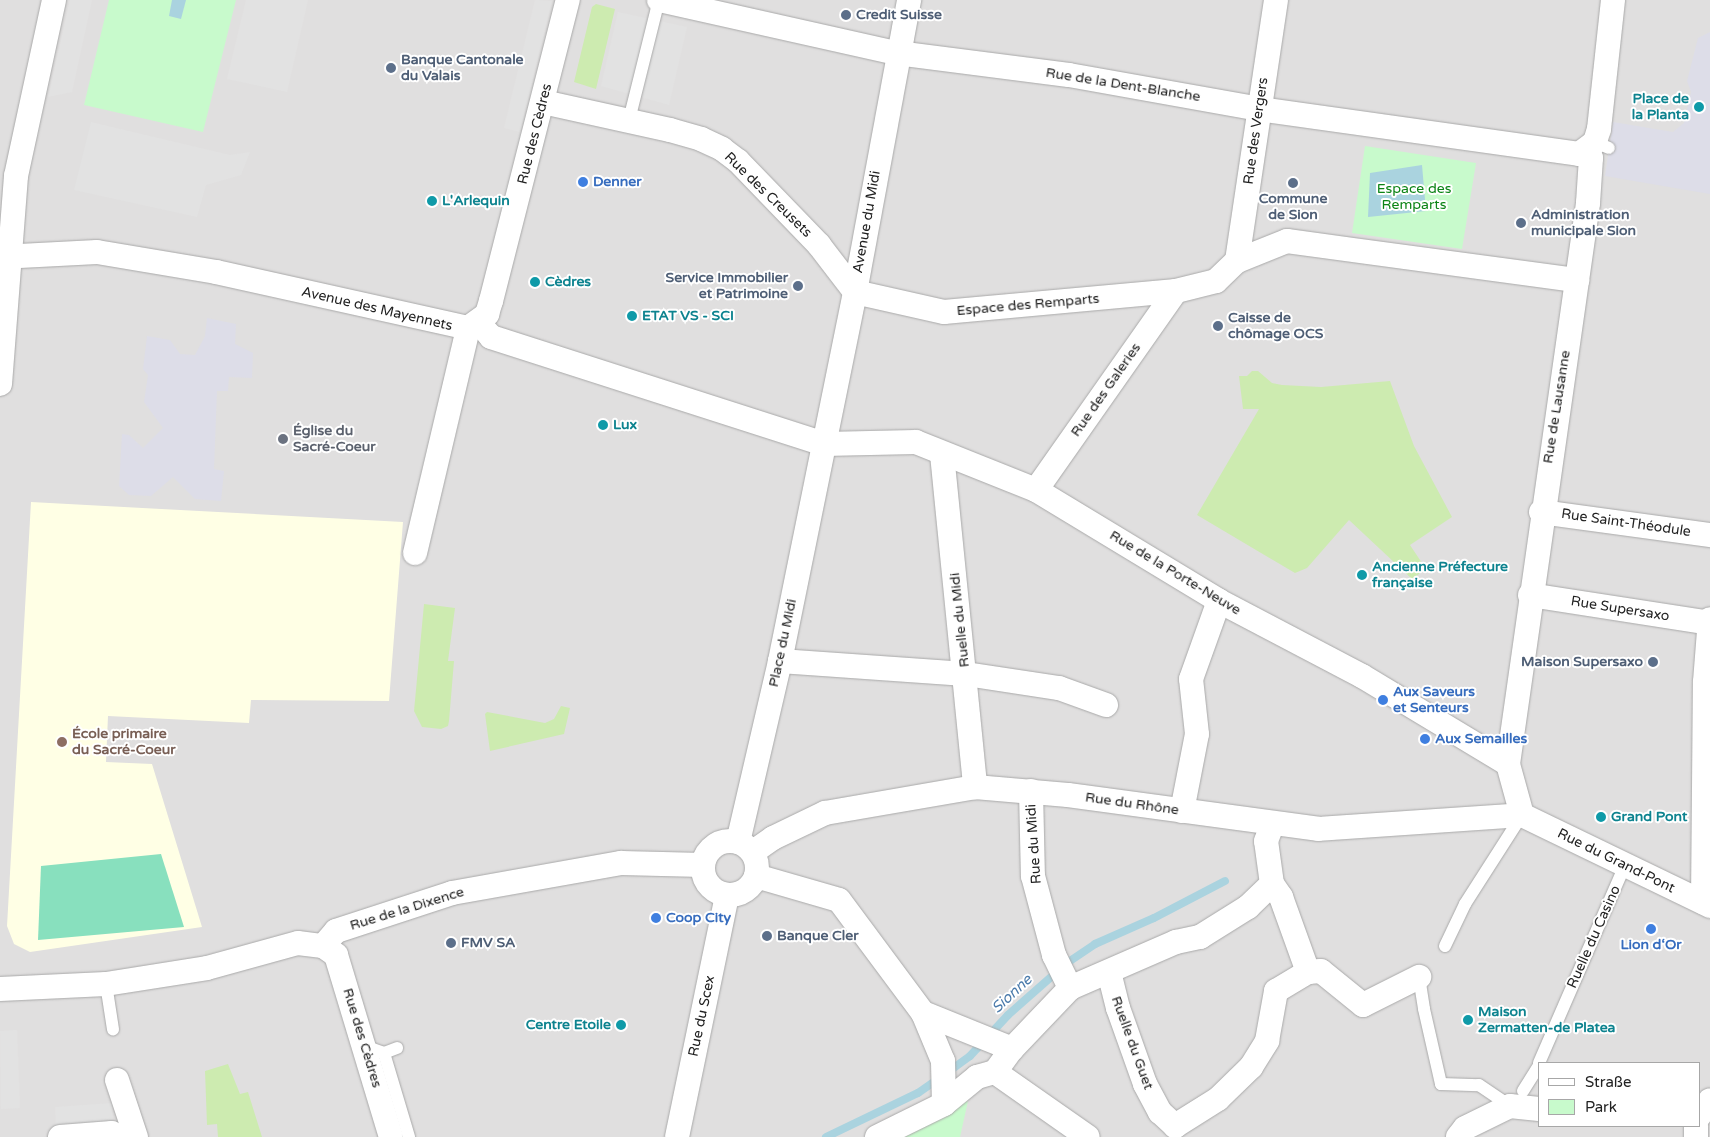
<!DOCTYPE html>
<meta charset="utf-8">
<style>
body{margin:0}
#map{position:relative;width:1710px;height:1137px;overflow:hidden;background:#f2efe9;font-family:"Varela Round",sans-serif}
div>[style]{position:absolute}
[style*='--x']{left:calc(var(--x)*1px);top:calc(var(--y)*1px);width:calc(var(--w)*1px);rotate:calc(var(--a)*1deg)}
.residential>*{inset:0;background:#e0dfdf}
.education>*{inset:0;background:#ffffe5}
.grass>*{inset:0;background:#cdebb0}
.park>*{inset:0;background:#c8facc}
.pitch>*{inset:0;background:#88e0be}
.parking>*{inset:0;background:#e2e2e2}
.plaza>*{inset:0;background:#dddde8}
.water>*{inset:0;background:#aad3df}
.stream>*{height:8px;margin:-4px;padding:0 4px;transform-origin:4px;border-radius:4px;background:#aad3df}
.roads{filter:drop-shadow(0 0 1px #a9a9a9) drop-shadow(0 0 1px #a9a9a9)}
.lane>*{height:12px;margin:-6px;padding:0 6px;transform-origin:6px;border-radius:6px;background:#fff}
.street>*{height:24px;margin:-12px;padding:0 12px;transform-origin:12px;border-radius:12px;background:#fff}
.street>.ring{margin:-12px;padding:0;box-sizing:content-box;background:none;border:24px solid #fff;border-radius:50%}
.dots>*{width:14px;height:14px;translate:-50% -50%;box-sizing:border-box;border:2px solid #fff;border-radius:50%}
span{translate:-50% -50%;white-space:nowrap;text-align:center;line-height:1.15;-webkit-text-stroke:4px #fff;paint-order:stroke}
.service-label{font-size:14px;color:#4e5e75;font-weight:700}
.left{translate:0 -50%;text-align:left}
.right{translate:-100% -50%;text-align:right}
.street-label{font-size:14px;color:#222}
.culture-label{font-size:14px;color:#0d838f;font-weight:700}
.shop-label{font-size:14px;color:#366cbe;font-weight:700}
.park-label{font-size:14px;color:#0c8416}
.worship-label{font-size:14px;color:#5b616d;font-weight:700}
.education-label{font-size:14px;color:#785e54;font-weight:700}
.water-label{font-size:15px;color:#4a7aab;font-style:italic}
.legend{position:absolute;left:1538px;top:1062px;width:162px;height:65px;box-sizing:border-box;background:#fff;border:1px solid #a7a7a7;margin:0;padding:6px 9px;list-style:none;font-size:15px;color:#222}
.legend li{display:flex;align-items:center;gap:10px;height:25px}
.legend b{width:25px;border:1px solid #a7a7a7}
</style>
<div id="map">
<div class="residential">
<i style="clip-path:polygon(evenodd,0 0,1710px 0,1710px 1137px,0 1137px,0 0,1539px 1063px,1699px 1063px,1699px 1126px,1539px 1126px,1539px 1063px)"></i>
</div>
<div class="education">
<i style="clip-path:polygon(31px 502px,403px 522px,389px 701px,251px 700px,249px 723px,108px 716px,106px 762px,152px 764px,202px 927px,30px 952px,14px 944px,7px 926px)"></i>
</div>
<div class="grass">
<i style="clip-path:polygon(596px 4px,615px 9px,596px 89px,574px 82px,592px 7px)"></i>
<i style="clip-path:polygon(1252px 371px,1258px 371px,1272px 383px,1282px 385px,1321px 387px,1390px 381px,1414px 446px,1452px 517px,1410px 545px,1426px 569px,1412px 579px,1349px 520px,1307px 568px,1295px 573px,1197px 515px,1259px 409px,1243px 409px,1239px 376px,1247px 376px)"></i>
<i style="clip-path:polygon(424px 604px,455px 608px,448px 661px,454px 661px,449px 721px,448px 726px,441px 729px,422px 727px,414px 711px)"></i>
<i style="clip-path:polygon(561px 706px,570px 708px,564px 734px,490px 751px,485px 714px,487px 712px,545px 723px,554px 719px)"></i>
<i style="clip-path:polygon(228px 1064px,240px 1094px,248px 1092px,262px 1137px,218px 1137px,217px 1124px,207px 1125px,205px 1071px)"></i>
</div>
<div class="park">
<i style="clip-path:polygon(109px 0,236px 0,203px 132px,84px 105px)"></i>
<i style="clip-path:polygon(1365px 146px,1476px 163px,1462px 249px,1352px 233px)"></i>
<i style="clip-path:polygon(968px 1101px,960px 1137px,888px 1137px,905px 1129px)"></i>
</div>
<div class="pitch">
<i style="clip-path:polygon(161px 854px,184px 927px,38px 940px,41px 866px)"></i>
</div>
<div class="parking">
<i style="clip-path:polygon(70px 0,92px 0,72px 92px,48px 97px)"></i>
<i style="clip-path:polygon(246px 0,308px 0,287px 92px,227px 79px)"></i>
<i style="clip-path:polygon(535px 0,552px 1px,520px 132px,504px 128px)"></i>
<i style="clip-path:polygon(618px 12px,687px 27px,669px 105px,601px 86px)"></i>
<i style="clip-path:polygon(91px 122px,230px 155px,250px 152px,241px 175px,206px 185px,197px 217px,74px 190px)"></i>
<i style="clip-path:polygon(17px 1030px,20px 1108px,1px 1109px,0 1031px)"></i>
<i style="clip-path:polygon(112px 1103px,113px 1122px,56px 1126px,55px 1107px)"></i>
</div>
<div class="plaza">
<i style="clip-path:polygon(1710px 32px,1710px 194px,1605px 176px,1613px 122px,1673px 132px,1684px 123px,1691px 92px,1687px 81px,1698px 38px)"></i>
<i style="clip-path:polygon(207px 318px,236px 324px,235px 344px,253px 353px,252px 378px,229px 377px,228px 391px,217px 391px,214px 469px,224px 471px,221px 501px,195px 499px,173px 477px,151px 496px,129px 495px,119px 486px,122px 434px,129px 435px,143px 448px,163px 428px,144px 402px,148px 375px,143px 369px,147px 336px,170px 340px,180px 354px,195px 355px,205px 336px)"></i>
</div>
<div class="water">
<i style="clip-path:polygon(172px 0,186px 0,181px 19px,169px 16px)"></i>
<i style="clip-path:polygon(1422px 165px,1426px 211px,1368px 217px,1370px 173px)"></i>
</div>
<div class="stream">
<i style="--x:948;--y:1072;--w:27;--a:-36"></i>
<i style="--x:970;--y:1056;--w:56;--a:-47.2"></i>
<i style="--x:1008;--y:1015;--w:79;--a:-41.4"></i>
<i style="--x:1067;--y:963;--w:34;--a:-34"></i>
<i style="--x:1095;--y:944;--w:64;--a:-23.8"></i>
<i style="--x:1154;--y:918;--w:80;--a:-27.5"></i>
<i style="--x:826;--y:1137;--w:102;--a:-25.6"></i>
<i style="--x:918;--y:1093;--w:24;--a:-35"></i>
</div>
<div class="roads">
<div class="lane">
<i style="--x:629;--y:120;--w:124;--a:-76"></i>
<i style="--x:1595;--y:142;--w:15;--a:23"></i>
<i style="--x:1445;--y:946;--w:47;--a:-64.5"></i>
<i style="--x:1465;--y:904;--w:106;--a:-57.4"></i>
<i style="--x:1422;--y:973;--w:5;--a:127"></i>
<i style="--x:1419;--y:977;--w:32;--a:81"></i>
<i style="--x:1424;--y:1009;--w:77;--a:77.2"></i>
<i style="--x:1441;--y:1084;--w:38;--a:2"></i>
<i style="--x:1479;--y:1085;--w:37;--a:34"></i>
<i style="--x:106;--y:984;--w:46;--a:81.2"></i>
<i style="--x:364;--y:1046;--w:21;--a:19"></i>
<i style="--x:384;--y:1053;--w:88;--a:73.4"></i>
<i style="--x:384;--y:1053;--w:14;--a:-21"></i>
<i style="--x:1539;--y:1063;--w:216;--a:-66.5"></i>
<i style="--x:1523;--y:1091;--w:31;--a:-58"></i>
</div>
<div class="street">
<i style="--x:659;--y:0;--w:244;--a:12.6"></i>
<i style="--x:897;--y:53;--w:173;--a:7.3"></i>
<i style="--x:1069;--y:75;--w:193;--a:10.1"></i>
<i style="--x:1259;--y:109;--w:323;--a:8"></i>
<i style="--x:1579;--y:154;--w:20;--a:-37"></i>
<i style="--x:1595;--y:142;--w:14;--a:-73"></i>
<i style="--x:1599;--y:129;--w:130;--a:-83.8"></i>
<i style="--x:543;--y:102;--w:130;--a:12.4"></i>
<i style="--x:670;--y:130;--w:32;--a:16"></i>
<i style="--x:701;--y:139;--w:23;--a:25"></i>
<i style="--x:722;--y:149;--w:20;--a:37"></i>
<i style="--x:738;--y:161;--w:117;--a:46"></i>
<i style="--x:819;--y:245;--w:59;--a:52.5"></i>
<i style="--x:855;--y:292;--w:91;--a:12.7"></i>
<i style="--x:944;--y:312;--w:233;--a:-5.2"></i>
<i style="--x:1176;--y:291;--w:41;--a:-14"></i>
<i style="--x:1216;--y:281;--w:29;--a:-44"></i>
<i style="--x:1237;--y:261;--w:54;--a:-21.8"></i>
<i style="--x:1287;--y:241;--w:293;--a:7.7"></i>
<i style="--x:0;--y:257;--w:97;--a:-3"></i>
<i style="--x:97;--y:252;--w:121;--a:9.5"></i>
<i style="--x:216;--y:272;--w:258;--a:12.5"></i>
<i style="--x:468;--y:328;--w:24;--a:-36"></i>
<i style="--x:487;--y:314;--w:14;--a:-73"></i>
<i style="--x:491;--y:301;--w:311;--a:-75.7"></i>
<i style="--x:1237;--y:261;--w:264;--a:-81.5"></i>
<i style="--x:479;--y:323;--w:18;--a:49"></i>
<i style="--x:491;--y:337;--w:350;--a:17.8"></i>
<i style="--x:824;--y:444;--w:92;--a:-1.2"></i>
<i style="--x:916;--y:442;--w:129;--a:21.8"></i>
<i style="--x:1036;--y:490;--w:214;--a:31.2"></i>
<i style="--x:1219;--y:601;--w:161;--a:27.7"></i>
<i style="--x:1362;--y:676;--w:170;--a:31.1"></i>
<i style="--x:0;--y:384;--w:209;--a:-85.6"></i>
<i style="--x:16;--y:176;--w:180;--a:-77.8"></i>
<i style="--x:942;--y:454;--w:335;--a:84.3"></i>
<i style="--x:1036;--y:490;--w:243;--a:-54.9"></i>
<i style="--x:1541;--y:512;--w:171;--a:7.8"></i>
<i style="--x:415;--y:553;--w:231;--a:-76.7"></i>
<i style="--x:1530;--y:595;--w:182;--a:8.8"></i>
<i style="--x:780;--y:661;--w:186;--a:4"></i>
<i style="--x:966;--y:674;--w:94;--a:8.6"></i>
<i style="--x:1059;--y:688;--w:50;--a:19.9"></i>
<i style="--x:1031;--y:791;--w:85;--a:88.7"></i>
<i style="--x:1033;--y:876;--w:82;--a:75.1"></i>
<i style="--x:1054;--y:955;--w:37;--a:64"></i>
<i style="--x:1182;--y:811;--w:78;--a:-79"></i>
<i style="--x:1197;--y:734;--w:55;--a:-96.2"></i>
<i style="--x:1191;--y:679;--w:83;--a:-70.3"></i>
<i style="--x:1522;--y:815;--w:53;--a:-105.4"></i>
<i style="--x:1508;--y:764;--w:567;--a:-81.88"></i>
<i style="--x:1588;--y:203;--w:45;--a:-86.2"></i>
<i style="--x:1591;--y:158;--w:9;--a:-108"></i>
<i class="ring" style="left:703px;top:841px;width:30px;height:30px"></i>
<i style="--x:738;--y:842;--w:186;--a:-76.9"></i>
<i style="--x:780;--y:661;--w:377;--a:-78.5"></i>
<i style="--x:855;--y:292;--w:297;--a:-79.5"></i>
<i style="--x:753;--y:852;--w:24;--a:-35"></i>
<i style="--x:773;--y:838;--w:58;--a:-25.7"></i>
<i style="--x:825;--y:813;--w:152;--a:-9.8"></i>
<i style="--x:975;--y:787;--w:93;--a:4.9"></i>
<i style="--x:1068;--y:795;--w:252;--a:7.7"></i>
<i style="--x:1318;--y:829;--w:204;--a:-3.9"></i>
<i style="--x:1522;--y:815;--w:209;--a:25.8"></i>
<i style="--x:756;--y:876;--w:86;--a:16.1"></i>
<i style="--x:839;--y:900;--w:141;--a:53.4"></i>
<i style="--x:923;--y:1013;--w:52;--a:67.4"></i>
<i style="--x:943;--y:1061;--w:43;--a:88.7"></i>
<i style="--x:1272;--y:884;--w:43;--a:-97.9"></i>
<i style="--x:1266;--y:841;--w:19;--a:-69"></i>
<i style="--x:1703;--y:902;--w:220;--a:-89.5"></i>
<i style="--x:1705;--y:682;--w:63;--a:-85.5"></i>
<i style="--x:323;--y:946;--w:20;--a:-49"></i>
<i style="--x:336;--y:931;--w:122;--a:-18.1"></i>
<i style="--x:452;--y:893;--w:172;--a:-10.1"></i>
<i style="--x:621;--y:863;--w:82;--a:1.4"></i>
<i style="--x:1109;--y:972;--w:37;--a:76"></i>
<i style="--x:1118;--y:1008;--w:81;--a:70.4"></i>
<i style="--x:1145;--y:1084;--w:32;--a:62"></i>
<i style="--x:1160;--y:1112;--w:21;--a:43"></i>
<i style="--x:1175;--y:1126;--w:51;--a:-32.1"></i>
<i style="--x:1218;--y:1099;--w:46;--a:-44.1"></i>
<i style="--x:1251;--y:1067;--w:31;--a:-58"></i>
<i style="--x:1267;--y:1041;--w:51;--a:-79.8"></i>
<i style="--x:1276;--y:991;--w:37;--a:-31"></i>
<i style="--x:1308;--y:972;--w:13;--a:-4"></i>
<i style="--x:1321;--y:971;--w:54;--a:39"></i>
<i style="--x:1363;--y:1005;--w:63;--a:-26.6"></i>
<i style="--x:0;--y:989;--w:106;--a:-2.7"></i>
<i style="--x:106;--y:984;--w:102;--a:-9"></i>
<i style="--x:207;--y:968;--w:94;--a:-15.4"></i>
<i style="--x:298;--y:943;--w:25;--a:7"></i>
<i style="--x:323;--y:946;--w:16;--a:35"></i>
<i style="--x:336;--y:955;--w:190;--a:73.2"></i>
<i style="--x:923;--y:1013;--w:96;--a:22"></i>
<i style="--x:995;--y:1072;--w:113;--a:35"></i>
<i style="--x:117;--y:1080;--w:60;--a:71.6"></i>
<i style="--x:1699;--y:1116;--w:19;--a:-55"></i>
<i style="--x:60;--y:1137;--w:52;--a:-4.4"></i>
<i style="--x:112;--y:1133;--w:6;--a:39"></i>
<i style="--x:677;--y:1137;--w:247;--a:-78.3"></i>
<i style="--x:877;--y:1137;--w:75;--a:-26.2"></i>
<i style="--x:944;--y:1104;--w:43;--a:-39.3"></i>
<i style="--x:977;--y:1077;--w:19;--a:-16"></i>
<i style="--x:995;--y:1072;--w:29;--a:-54"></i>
<i style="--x:1012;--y:1049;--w:84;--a:-46.4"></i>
<i style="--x:1070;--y:988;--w:116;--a:-23.5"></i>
<i style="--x:1176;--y:942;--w:25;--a:-12"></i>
<i style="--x:1200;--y:937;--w:57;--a:-32"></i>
<i style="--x:1248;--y:907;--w:33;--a:-44"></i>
<i style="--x:1272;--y:884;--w:16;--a:55"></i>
<i style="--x:1281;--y:897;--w:80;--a:70.2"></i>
<i style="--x:1458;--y:1137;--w:11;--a:-52"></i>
<i style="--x:1465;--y:1128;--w:50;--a:-26.1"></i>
<i style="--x:1510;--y:1106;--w:29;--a:6"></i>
<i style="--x:1696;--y:1137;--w:11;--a:-90"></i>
</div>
</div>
<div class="dots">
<i style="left:846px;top:15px;background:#5c6f8a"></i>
<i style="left:391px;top:68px;background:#5c6f8a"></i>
<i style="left:1699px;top:107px;background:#0f9aa8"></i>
<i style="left:583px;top:182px;background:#3f7fe0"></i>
<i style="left:1293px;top:183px;background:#5c6f8a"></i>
<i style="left:432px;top:201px;background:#0f9aa8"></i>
<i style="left:1521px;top:223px;background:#5c6f8a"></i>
<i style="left:535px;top:282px;background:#0f9aa8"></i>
<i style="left:798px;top:286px;background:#5c6f8a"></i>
<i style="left:632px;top:316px;background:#0f9aa8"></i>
<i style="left:1218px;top:326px;background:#5c6f8a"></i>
<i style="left:603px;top:425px;background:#0f9aa8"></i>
<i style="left:283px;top:439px;background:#6b7280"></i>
<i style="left:1362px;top:575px;background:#0f9aa8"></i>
<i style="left:1653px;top:662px;background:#5c6f8a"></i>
<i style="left:1383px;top:700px;background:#3f7fe0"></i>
<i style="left:1425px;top:739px;background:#3f7fe0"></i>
<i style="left:62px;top:742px;background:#8d6e63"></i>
<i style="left:1601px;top:817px;background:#0f9aa8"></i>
<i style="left:656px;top:918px;background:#3f7fe0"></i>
<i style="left:1651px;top:929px;background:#3f7fe0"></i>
<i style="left:767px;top:936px;background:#5c6f8a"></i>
<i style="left:451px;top:943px;background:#5c6f8a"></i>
<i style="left:1468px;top:1020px;background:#0f9aa8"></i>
<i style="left:621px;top:1025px;background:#0f9aa8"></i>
</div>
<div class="service-label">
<span class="left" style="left:856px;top:15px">Credit Suisse</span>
<span class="left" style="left:401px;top:68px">Banque Cantonale<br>du Valais</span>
<span style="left:1293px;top:207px">Commune<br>de Sion</span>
<span class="left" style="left:1531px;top:223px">Administration<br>municipale Sion</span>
<span class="right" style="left:788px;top:286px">Service Immobilier<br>et Patrimoine</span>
<span class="left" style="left:1228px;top:326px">Caisse de<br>chômage OCS</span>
<span class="right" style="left:1643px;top:662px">Maison Supersaxo</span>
<span class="left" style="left:777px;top:936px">Banque Cler</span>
<span class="left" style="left:461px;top:943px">FMV SA</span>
</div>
<div class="street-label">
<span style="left:1123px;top:85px;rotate:9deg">Rue de la Dent-Blanche</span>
<span style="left:1256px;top:131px;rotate:-82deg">Rue des Vergers</span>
<span style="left:535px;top:134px;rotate:-76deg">Rue des Cèdres</span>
<span style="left:768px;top:195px;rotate:44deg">Rue des Creusets</span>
<span style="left:867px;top:222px;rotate:-80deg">Avenue du Midi</span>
<span style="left:1028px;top:305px;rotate:-5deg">Espace des Remparts</span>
<span style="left:377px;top:309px;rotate:13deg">Avenue des Mayennets</span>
<span style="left:1106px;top:390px;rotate:-55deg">Rue des Galeries</span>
<span style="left:1557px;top:407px;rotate:-81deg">Rue de Lausanne</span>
<span style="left:1626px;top:523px;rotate:8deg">Rue Saint-Théodule</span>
<span style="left:1175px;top:573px;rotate:31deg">Rue de la Porte-Neuve</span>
<span style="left:1620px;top:609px;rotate:9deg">Rue Supersaxo</span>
<span style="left:960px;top:620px;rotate:-96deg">Ruelle du Midi</span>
<span style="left:783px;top:643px;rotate:-78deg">Place du Midi</span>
<span style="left:1132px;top:804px;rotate:8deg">Rue du Rhône</span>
<span style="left:1034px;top:844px;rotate:-94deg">Rue du Midi</span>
<span style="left:1616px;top:861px;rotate:26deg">Rue du Grand-Pont</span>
<span style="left:407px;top:909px;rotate:-17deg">Rue de la Dixence</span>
<span style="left:1594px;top:937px;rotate:-66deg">Ruelle du Casino</span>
<span style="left:702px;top:1016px;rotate:-78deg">Rue du Scex</span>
<span style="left:362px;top:1038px;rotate:73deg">Rue des Cèdres</span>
<span style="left:1132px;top:1043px;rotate:70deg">Ruelle du Guet</span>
</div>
<div class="culture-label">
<span class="right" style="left:1689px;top:107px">Place de<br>la Planta</span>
<span class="left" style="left:442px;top:201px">L'Arlequin</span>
<span class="left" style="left:545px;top:282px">Cèdres</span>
<span class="left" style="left:642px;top:316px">ETAT VS - SCI</span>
<span class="left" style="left:613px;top:425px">Lux</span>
<span class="left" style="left:1372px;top:575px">Ancienne Préfecture<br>française</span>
<span class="left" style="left:1611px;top:817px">Grand Pont</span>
<span class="left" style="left:1478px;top:1020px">Maison<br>Zermatten-de Platea</span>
<span class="right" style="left:611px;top:1025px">Centre Etoile</span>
</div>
<div class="shop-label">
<span class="left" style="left:593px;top:182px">Denner</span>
<span class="left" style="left:1393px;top:700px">Aux Saveurs<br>et Senteurs</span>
<span class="left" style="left:1435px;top:739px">Aux Semailles</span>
<span class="left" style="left:666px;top:918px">Coop City</span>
<span style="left:1651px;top:945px">Lion d‘Or</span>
</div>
<div class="park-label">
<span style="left:1414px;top:197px">Espace des<br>Remparts</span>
</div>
<div class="worship-label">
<span class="left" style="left:293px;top:439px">Église du<br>Sacré-Coeur</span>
</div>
<div class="education-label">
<span class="left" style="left:72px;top:742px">École primaire<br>du Sacré-Coeur</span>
</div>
<div class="water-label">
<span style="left:1012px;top:994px;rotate:-43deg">Sionne</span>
</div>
<ul class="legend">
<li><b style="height:6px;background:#fff"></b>Straße</li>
<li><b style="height:14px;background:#c8facc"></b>Park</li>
</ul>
</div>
